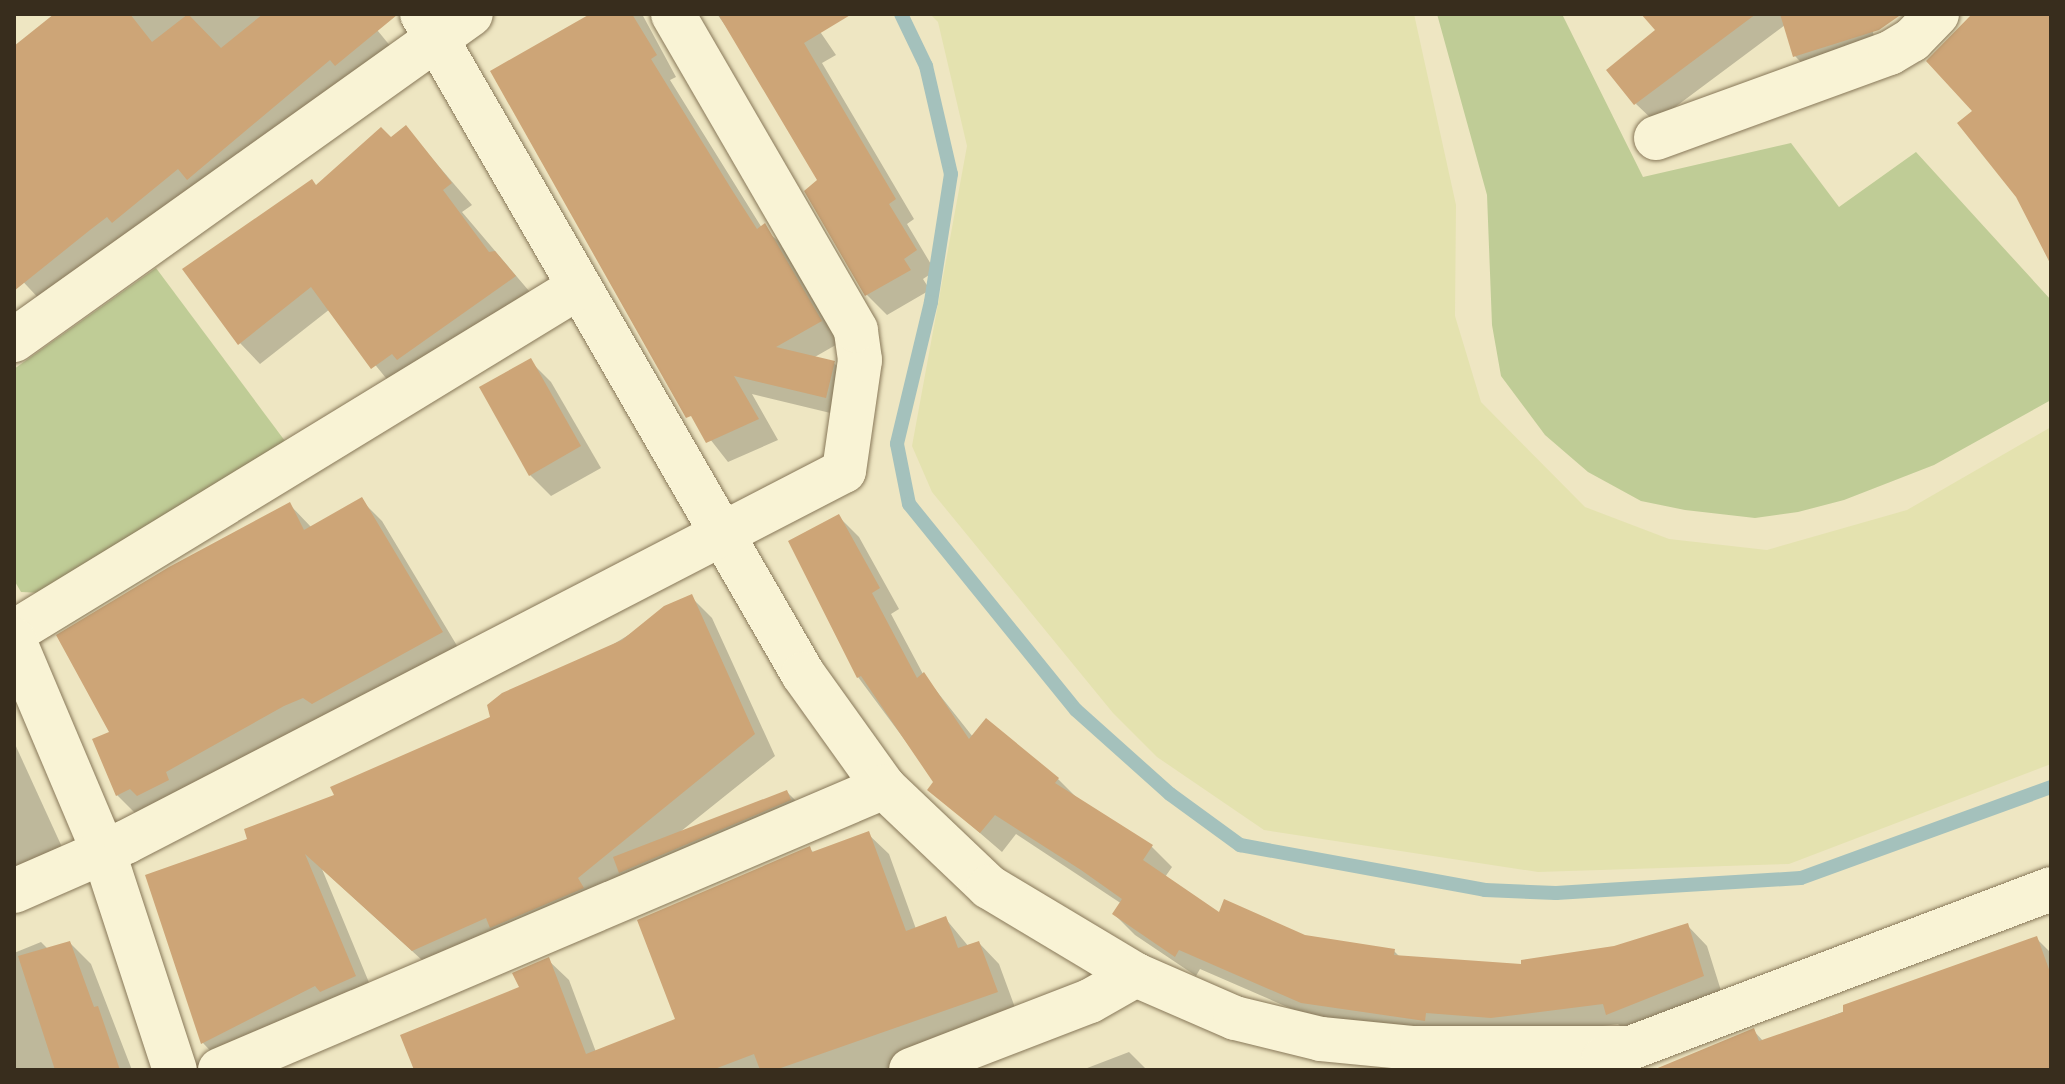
<!DOCTYPE html>
<style>
body{margin:0}
#map{position:relative;width:2065px;height:1084px;overflow:hidden;background:#eee6c2;font-family:"Crimson Pro",serif}
div>[style]{position:absolute}
[style*='--x']{left:calc(var(--x)*1px);top:calc(var(--y)*1px);width:calc(var(--w)*1px);rotate:calc(var(--a)*1deg)}
.farmland>*{inset:0;background:#e4e2af}
.green>*{inset:0;background:#bfcc96}
.shadow>*{inset:0;background:#0003}
.stream>*{height:14px;margin:-7px;padding:0 7px;transform-origin:7px;border-radius:7px;background:#a4c1bc}
.building>*{inset:0;background:#cda577}
.roads{filter:drop-shadow(0 0 2px #887859) drop-shadow(0 0 2px #887859)}
.minor>*{height:44px;margin:-22px;padding:0 22px;transform-origin:22px;border-radius:22px;background:#f9f3d5}
span{translate:-50% -50%;white-space:nowrap;text-align:center;line-height:1.15;-webkit-text-stroke:8px #f6f0d1;paint-order:stroke}
.frame{position:absolute;inset:0;border:16px solid #382d1d;pointer-events:none}
</style>
<div id="map">
<div class="farmland">
<i style="clip-path:polygon(930px 14px,1414px 14px,1456px 205px,1455px 316px,1481px 402px,1585px 507px,1669px 539px,1767px 550px,1907px 510px,2051px 427px,2051px 764px,1789px 864px,1538px 872px,1264px 830px,1157px 757px,1113px 713px,932px 492px,912px 446px,967px 146px,938px 22px)"></i>
</div>
<div class="green">
<i style="clip-path:polygon(1437px 14px,1562px 14px,1643px 177px,1791px 143px,1839px 207px,1916px 152px,2051px 300px,2051px 400px,1934px 465px,1844px 500px,1798px 512px,1755px 518px,1685px 510px,1641px 501px,1588px 472px,1545px 435px,1501px 376px,1492px 325px,1487px 195px)"></i>
<i style="clip-path:polygon(156px 268px,285px 441px,42px 593px,21px 592px,14px 580px,14px 369px)"></i>
</div>
<div class="shadow">
<i style="clip-path:polygon(57px 14px,364px 14px,396px 53px,44px 304px,14px 272px,14px 52px)"></i>
<i style="clip-path:polygon(588px 14px,642px 14px,676px 77px,670px 80px,762px 228px,785px 246px,841px 342px,813px 358px,834px 363px,854px 384px,847px 417px,752px 394px,778px 440px,728px 462px,674px 393px)"></i>
<i style="clip-path:polygon(717px 14px,808px 14px,836px 55px,822px 63px,914px 219px,907px 224px,935px 271px,923px 279px,930px 290px,887px 315px,867px 295px,807px 191px,820px 181px,758px 71px)"></i>
<i style="clip-path:polygon(1643px 14px,1861px 14px,1870px 23px,1881px 58px,1816px 78px,1795px 56px,1785px 25px,1655px 122px,1636px 104px,1658px 31px)"></i>
<i style="clip-path:polygon(406px 128px,472px 205px,462px 212px,535px 298px,394px 388px,330px 309px,260px 364px,240px 343px,317px 187px)"></i>
<i style="clip-path:polygon(530px 361px,551px 382px,601px 468px,551px 496px,530px 475px)"></i>
<i style="clip-path:polygon(361px 500px,382px 521px,462px 654px,138px 816px,117px 795px,112px 733px,290px 505px,312px 528px)"></i>
<i style="clip-path:polygon(838px 516px,859px 537px,899px 609px,891px 614px,923px 674px,973px 737px,1058px 779px,1079px 800px,1152px 847px,1172px 867px,1165px 877px,1219px 915px,1304px 937px,1394px 951px,1400px 957px,1523px 966px,1614px 948px,1687px 925px,1707px 946px,1723px 997px,1628px 1034px,1618px 1024px,1513px 1038px,1324px 1023px,1200px 969px,1196px 976px,1135px 935px,1114px 914px,1122px 904px,1016px 834px,1002px 852px,930px 790px,936px 782px,858px 677px)"></i>
<i style="clip-path:polygon(691px 597px,712px 618px,775px 756px,680px 832px,787px 792px,807px 812px,434px 971px,322px 869px,375px 997px,223px 1064px,203px 1043px,147px 876px,250px 840px,492px 718px)"></i>
<i style="clip-path:polygon(14px 742px,67px 858px,14px 871px)"></i>
<i style="clip-path:polygon(868px 834px,889px 854px,916px 929px,945px 918px,969px 947px,979px 943px,999px 964px,1017px 1013px,920px 1070px,416px 1070px,521px 988px,548px 960px,569px 980px,596px 1052px,678px 1020px,809px 848px,815px 854px)"></i>
<i style="clip-path:polygon(2036px 938px,2051px 953px,2051px 1070px,1672px 1070px,1753px 1030px,1764px 1042px)"></i>
<i style="clip-path:polygon(41px 942px,48px 949px,70px 943px,91px 964px,132px 1070px,14px 1070px,14px 953px)"></i>
<i style="clip-path:polygon(1129px 1052px,1147px 1070px,1082px 1070px)"></i>
</div>
<div class="stream">
<i style="--x:901;--y:14;--w:58;--a:64.3"></i>
<i style="--x:926;--y:66;--w:111;--a:77"></i>
<i style="--x:951;--y:174;--w:130;--a:98.9"></i>
<i style="--x:931;--y:302;--w:146;--a:103.5"></i>
<i style="--x:897;--y:444;--w:61;--a:78.7"></i>
<i style="--x:909;--y:504;--w:265;--a:51"></i>
<i style="--x:1076;--y:710;--w:126;--a:41.8"></i>
<i style="--x:1170;--y:794;--w:87;--a:36.1"></i>
<i style="--x:1240;--y:845;--w:249;--a:10.4"></i>
<i style="--x:1485;--y:890;--w:71;--a:2.4"></i>
<i style="--x:1556;--y:893;--w:245;--a:-3.5"></i>
<i style="--x:1801;--y:878;--w:266;--a:-20"></i>
</div>
<div class="building">
<i style="clip-path:polygon(54px 14px,130px 14px,152px 42px,188px 14px,221px 48px,263px 14px,397px 15px,335px 66px,330px 60px,187px 180px,178px 169px,112px 223px,107px 217px,90px 230px,14px 291px,14px 46px)"></i>
<i style="clip-path:polygon(590px 14px,632px 14px,657px 55px,651px 59px,732px 190px,757px 229px,765px 223px,822px 321px,776px 347px,835px 361px,826px 398px,734px 376px,759px 419px,706px 443px,691px 416px,686px 418px,490px 71px)"></i>
<i style="clip-path:polygon(718px 14px,852px 14px,804px 43px,896px 199px,889px 204px,917px 250px,904px 259px,911px 270px,865px 296px,804px 191px,817px 180px)"></i>
<i style="clip-path:polygon(1641px 14px,1756px 14px,1634px 105px,1606px 70px,1655px 30px)"></i>
<i style="clip-path:polygon(1780px 14px,1902px 14px,1879px 30px,1793px 57px)"></i>
<i style="clip-path:polygon(1972px 14px,2051px 14px,2051px 265px,2016px 197px,1957px 123px,1972px 111px,1926px 61px)"></i>
<i style="clip-path:polygon(406px 125px,452px 183px,443px 190px,489px 252px,495px 251px,516px 276px,397px 360px,392px 354px,371px 369px,311px 287px,238px 345px,182px 269px,312px 179px,316px 185px,381px 127px,391px 137px)"></i>
<i style="clip-path:polygon(531px 358px,581px 446px,529px 476px,479px 387px)"></i>
<i style="clip-path:polygon(362px 497px,443px 632px,312px 704px,303px 698px,284px 706px,166px 772px,169px 780px,137px 796px,130px 789px,116px 796px,92px 739px,109px 732px,56px 635px,169px 567px,290px 502px,304px 530px)"></i>
<i style="clip-path:polygon(839px 514px,880px 588px,872px 593px,917px 678px,924px 672px,969px 739px,986px 718px,1059px 778px,1055px 783px,1153px 845px,1143px 860px,1219px 912px,1224px 899px,1305px 935px,1395px 949px,1394px 955px,1521px 964px,1521px 960px,1614px 946px,1688px 923px,1704px 976px,1606px 1015px,1603px 1004px,1491px 1018px,1426px 1013px,1425px 1021px,1301px 1003px,1179px 950px,1175px 957px,1112px 914px,1122px 899px,1081px 870px,995px 815px,980px 833px,927px 790px,933px 782px,861px 676px,857px 678px,788px 541px)"></i>
<i style="clip-path:polygon(692px 594px,755px 734px,578px 878px,584px 888px,490px 928px,486px 918px,412px 951px,305px 854px,356px 976px,320px 992px,315px 986px,201px 1044px,145px 875px,247px 839px,244px 829px,334px 795px,330px 787px,490px 717px,487px 705px,502px 693px,622px 640px,664px 606px)"></i>
<i style="clip-path:polygon(787px 790px,791px 800px,619px 873px,613px 857px)"></i>
<i style="clip-path:polygon(869px 831px,906px 931px,946px 916px,958px 948px,979px 941px,998px 992px,775px 1070px,760px 1070px,754px 1054px,712px 1070px,414px 1070px,400px 1035px,519px 987px,512px 973px,549px 957px,586px 1054px,675px 1019px,637px 920px,810px 846px,812px 852px)"></i>
<i style="clip-path:polygon(2037px 936px,2051px 975px,2051px 1070px,1653px 1070px,1754px 1028px,1759px 1041px,1843px 1012px,1843px 1005px)"></i>
<i style="clip-path:polygon(70px 941px,94px 1007px,98px 1006px,120px 1070px,55px 1070px,18px 956px)"></i>
</div>
<div class="roads">
<div class="minor">
<i style="--x:422;--y:14;--w:762;--a:60"></i>
<i style="--x:803;--y:674;--w:139;--a:54.4"></i>
<i style="--x:884;--y:787;--w:145;--a:43.6"></i>
<i style="--x:989;--y:887;--w:171;--a:30.9"></i>
<i style="--x:1136;--y:975;--w:108;--a:23.5"></i>
<i style="--x:1235;--y:1018;--w:89;--a:13.7"></i>
<i style="--x:1321;--y:1039;--w:91;--a:5.6"></i>
<i style="--x:1412;--y:1048;--w:218;--a:0"></i>
<i style="--x:1656;--y:138;--w:249;--a:-20"></i>
<i style="--x:1890;--y:53;--w:26;--a:-31"></i>
<i style="--x:1912;--y:40;--w:36;--a:-46"></i>
<i style="--x:14;--y:340;--w:561;--a:-35.5"></i>
<i style="--x:14;--y:632;--w:662;--a:-31.41"></i>
<i style="--x:14;--y:640;--w:231;--a:67.1"></i>
<i style="--x:104;--y:853;--w:228;--a:71.9"></i>
<i style="--x:14;--y:891;--w:122;--a:-23.6"></i>
<i style="--x:126;--y:842;--w:808;--a:-27.33"></i>
<i style="--x:844;--y:471;--w:112;--a:-81.8"></i>
<i style="--x:860;--y:360;--w:30;--a:-98"></i>
<i style="--x:856;--y:330;--w:365;--a:-120.1"></i>
<i style="--x:1604;--y:1058;--w:478;--a:-20.7"></i>
<i style="--x:220;--y:1070;--w:722;--a:-23.08"></i>
<i style="--x:911;--y:1070;--w:192;--a:-21.1"></i>
<i style="--x:1090;--y:1001;--w:53;--a:-29.5"></i>
</div>
</div>
<div class="frame"></div>
</div>
